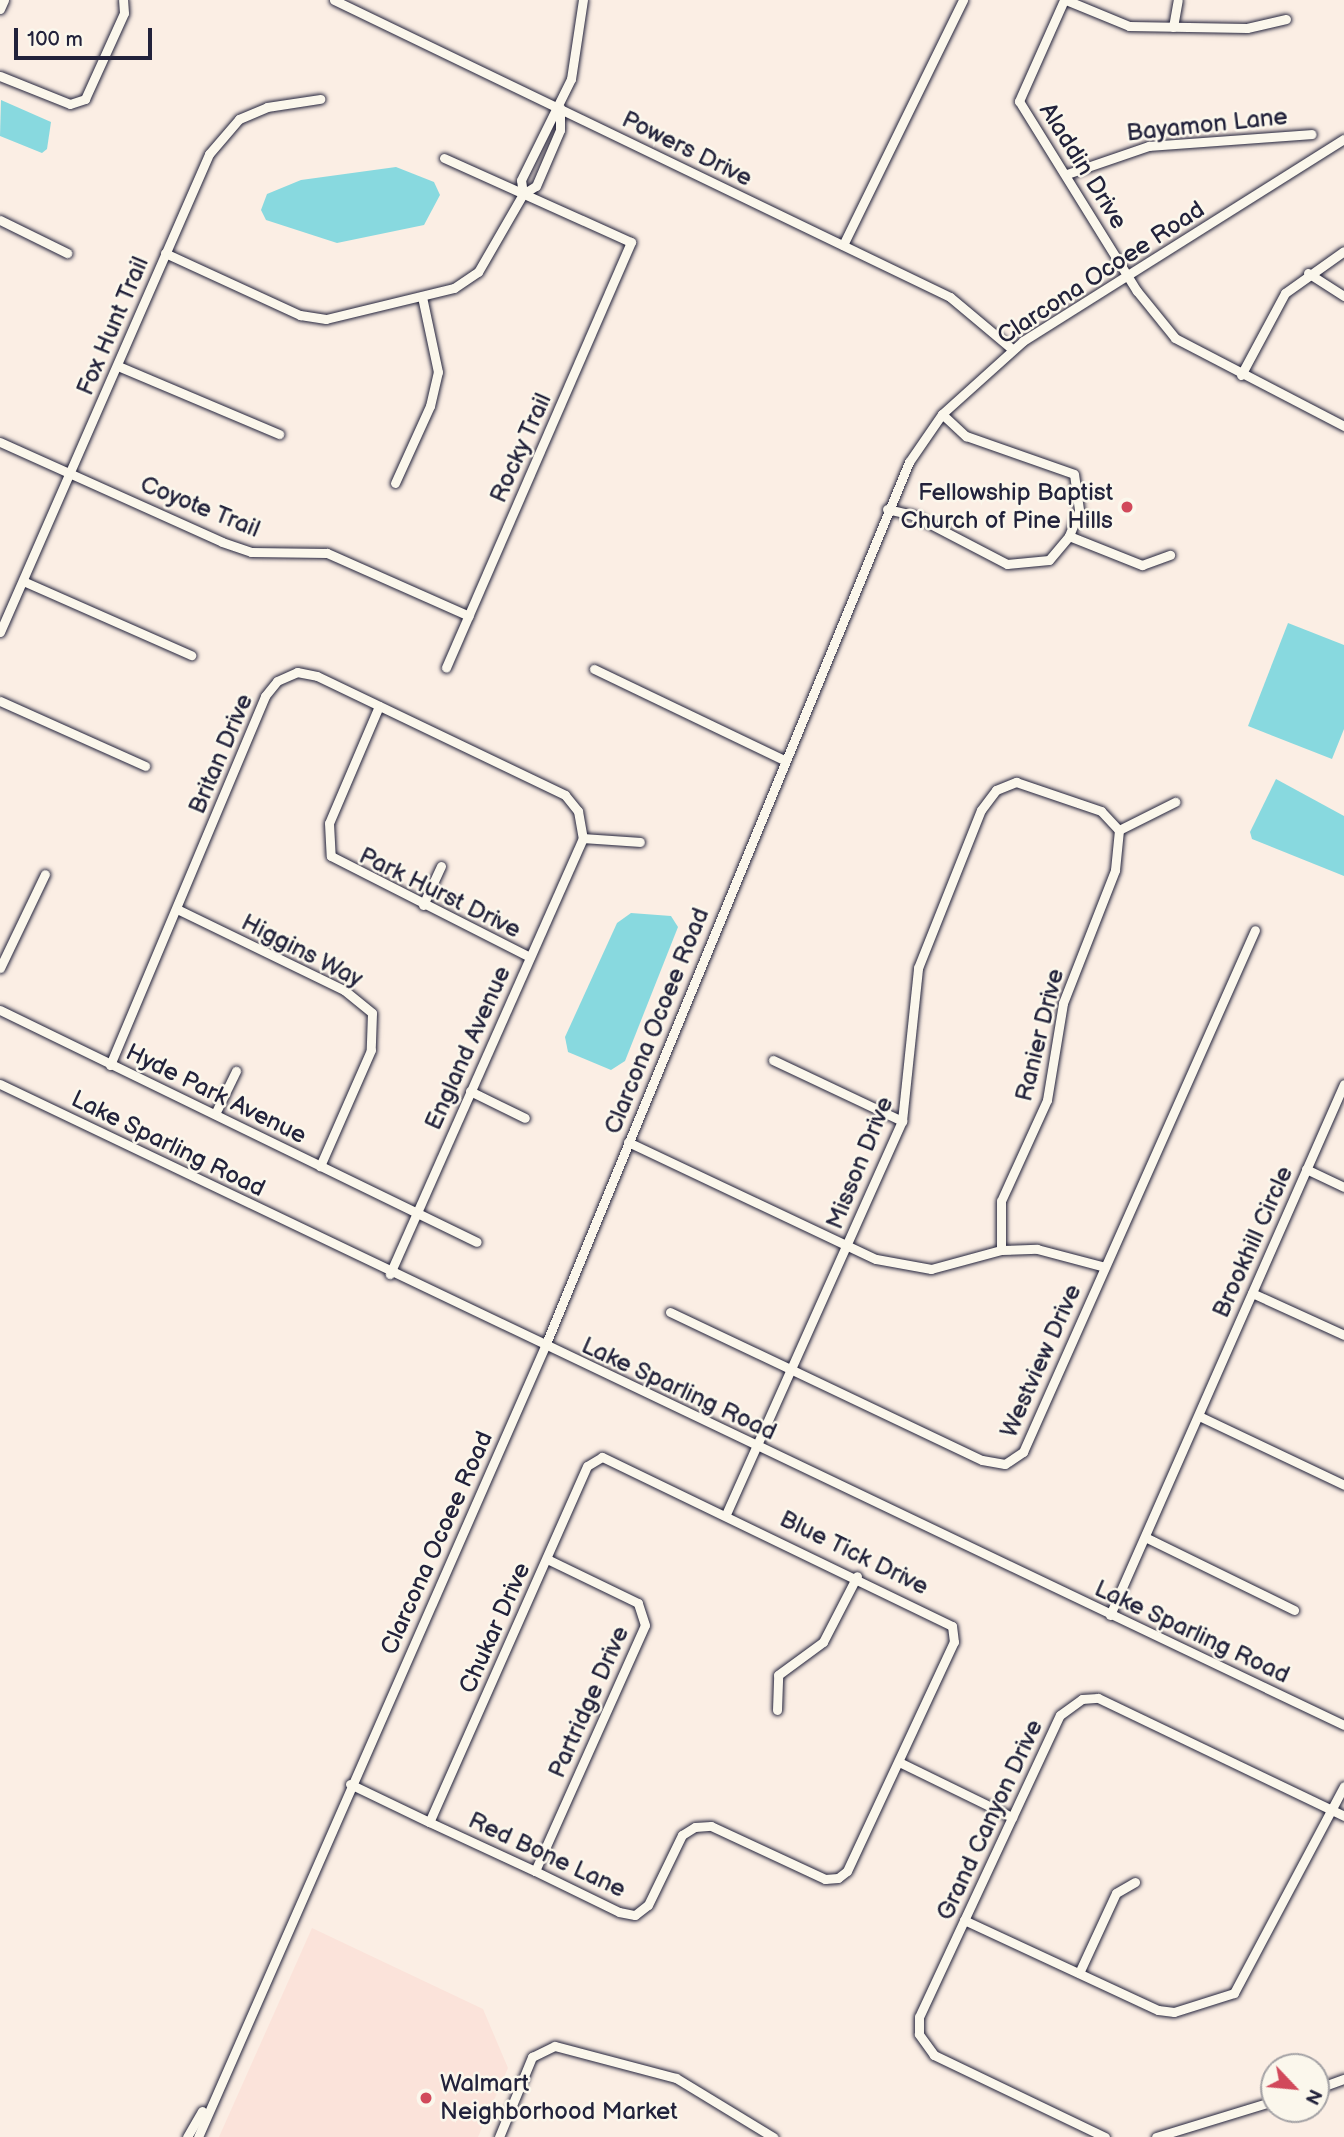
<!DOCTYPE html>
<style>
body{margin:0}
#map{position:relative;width:1344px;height:2137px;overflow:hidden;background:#fbeee4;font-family:"Balsamiq Sans",sans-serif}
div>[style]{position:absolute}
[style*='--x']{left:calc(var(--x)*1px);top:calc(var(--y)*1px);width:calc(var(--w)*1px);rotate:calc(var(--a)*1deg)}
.built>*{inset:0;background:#fbe3da}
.water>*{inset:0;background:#88d9df}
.roads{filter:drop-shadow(0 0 2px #22223b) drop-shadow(0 0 2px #22223b)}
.minor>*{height:9px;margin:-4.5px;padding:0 4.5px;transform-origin:4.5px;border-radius:4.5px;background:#fbf7ec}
.dots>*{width:19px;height:19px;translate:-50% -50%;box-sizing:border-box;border:4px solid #fbf7ec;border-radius:50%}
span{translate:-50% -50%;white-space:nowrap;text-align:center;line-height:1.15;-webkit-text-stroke:5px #fbf7ec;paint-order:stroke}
.street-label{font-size:24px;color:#22223b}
.poi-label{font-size:24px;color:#22223b}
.right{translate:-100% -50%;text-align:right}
.left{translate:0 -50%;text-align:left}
.north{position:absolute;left:1260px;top:2053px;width:70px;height:70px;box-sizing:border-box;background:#fbf7ec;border:2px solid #a4a2a5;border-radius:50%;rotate:116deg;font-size:19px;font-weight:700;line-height:28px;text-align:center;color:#22223b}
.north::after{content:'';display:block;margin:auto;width:24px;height:32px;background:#d1495b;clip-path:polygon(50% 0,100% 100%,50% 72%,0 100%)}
.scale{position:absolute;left:14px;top:28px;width:138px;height:32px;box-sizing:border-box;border:4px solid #22223b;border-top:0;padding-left:9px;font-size:21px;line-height:24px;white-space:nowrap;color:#22223b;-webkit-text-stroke:5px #fbf7ec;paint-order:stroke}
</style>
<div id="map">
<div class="built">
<i style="clip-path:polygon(312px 1928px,483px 2009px,508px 2068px,478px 2137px,219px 2137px)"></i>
</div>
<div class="water">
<i style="clip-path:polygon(1px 100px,51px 122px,47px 149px,42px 153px,0 136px)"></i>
<i style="clip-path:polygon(396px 167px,434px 182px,440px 195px,424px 225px,337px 243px,266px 220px,261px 210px,267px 194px,301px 180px)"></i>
<i style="clip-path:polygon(1288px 623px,1344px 645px,1344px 729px,1332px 759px,1248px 726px)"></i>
<i style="clip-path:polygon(1276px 779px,1344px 816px,1344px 876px,1252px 839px,1250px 832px)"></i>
<i style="clip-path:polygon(631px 913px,671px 916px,678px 927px,625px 1061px,611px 1070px,568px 1052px,565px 1037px,617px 923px)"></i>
</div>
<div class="roads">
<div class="minor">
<i style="--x:334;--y:0;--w:684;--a:25.74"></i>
<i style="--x:950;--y:297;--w:81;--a:40"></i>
<i style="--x:1064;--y:0;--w:111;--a:114"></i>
<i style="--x:1019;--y:101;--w:224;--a:58.2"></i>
<i style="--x:1137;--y:291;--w:60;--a:51"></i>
<i style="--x:1175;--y:338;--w:191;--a:27.5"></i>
<i style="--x:1066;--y:0;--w:68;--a:22.4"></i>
<i style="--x:1129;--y:26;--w:118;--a:1"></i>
<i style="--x:1247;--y:28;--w:40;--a:-13"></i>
<i style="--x:0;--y:9;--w:10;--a:-66"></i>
<i style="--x:1173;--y:27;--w:27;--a:-80"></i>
<i style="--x:0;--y:76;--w:75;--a:21.8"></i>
<i style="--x:70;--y:104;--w:16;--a:-18"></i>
<i style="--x:85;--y:99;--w:94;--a:-65.6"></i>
<i style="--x:124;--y:13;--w:13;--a:-94"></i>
<i style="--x:444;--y:158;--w:205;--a:24.2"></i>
<i style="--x:631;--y:242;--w:464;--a:113.5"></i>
<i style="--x:1067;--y:174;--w:87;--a:-18.9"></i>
<i style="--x:1149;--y:146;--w:163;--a:-4.2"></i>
<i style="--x:523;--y:194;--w:14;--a:-98"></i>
<i style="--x:521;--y:180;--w:113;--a:-63.7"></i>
<i style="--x:571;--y:79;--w:80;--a:-81.4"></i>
<i style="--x:0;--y:220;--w:75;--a:26.2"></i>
<i style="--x:843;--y:245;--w:273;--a:-63.9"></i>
<i style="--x:165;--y:253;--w:149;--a:24.7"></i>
<i style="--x:300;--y:315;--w:26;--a:9"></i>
<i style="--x:326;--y:319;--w:132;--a:-13.6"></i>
<i style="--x:454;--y:288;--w:29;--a:-34"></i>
<i style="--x:478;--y:272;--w:90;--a:-60"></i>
<i style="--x:523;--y:194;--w:15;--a:-32"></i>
<i style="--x:536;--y:186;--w:61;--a:-66.8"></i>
<i style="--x:560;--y:130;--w:22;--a:-90"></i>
<i style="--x:1308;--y:273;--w:43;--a:32.6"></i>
<i style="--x:118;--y:366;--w:175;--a:22.9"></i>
<i style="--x:1241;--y:375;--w:93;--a:-61.8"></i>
<i style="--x:1285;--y:293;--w:72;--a:-35.4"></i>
<i style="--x:942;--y:414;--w:33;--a:43"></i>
<i style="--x:966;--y:436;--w:114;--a:19.4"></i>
<i style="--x:1074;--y:474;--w:37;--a:82"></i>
<i style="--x:1079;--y:511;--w:27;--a:112"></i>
<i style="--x:0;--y:442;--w:243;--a:24.2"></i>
<i style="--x:222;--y:542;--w:31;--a:19"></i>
<i style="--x:251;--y:552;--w:76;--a:0.8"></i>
<i style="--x:327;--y:553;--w:155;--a:23.9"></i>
<i style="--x:395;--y:483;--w:85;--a:-65.6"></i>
<i style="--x:430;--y:406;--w:35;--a:-77"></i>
<i style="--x:438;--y:372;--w:77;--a:-102"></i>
<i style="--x:887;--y:509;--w:27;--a:13"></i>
<i style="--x:913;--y:515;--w:106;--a:27.5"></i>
<i style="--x:1007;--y:564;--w:42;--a:-5.4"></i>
<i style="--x:1049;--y:560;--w:31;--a:-50"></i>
<i style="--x:1069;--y:536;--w:79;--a:21.7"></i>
<i style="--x:1142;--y:565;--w:30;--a:-20"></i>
<i style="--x:23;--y:581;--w:184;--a:23.8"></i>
<i style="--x:0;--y:632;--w:522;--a:-66.38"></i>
<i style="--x:209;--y:154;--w:46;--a:-49.4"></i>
<i style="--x:239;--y:119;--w:30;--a:-23"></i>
<i style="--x:267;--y:107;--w:54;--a:-8.6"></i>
<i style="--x:594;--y:669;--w:211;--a:25.6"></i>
<i style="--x:0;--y:701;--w:159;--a:24.1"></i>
<i style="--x:379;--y:706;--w:127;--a:113.1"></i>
<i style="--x:329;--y:823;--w:33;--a:87"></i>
<i style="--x:331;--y:856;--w:223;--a:26.9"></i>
<i style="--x:1119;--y:830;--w:63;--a:-26.6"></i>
<i style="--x:583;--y:838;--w:57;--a:4"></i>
<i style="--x:423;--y:905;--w:43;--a:-65.2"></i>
<i style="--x:177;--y:909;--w:186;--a:25.9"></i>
<i style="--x:344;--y:990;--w:36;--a:39"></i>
<i style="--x:372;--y:1013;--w:37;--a:92"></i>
<i style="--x:371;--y:1050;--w:127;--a:113.7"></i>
<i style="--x:0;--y:968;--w:104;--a:-64.4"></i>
<i style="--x:0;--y:1010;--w:530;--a:25.94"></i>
<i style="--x:773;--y:1060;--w:143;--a:25.3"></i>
<i style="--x:110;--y:1065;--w:400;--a:-67.2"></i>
<i style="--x:265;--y:696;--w:19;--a:-51"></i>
<i style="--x:277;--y:681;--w:22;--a:-24"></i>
<i style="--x:297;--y:672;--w:20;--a:11"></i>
<i style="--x:317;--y:676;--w:275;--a:25.6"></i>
<i style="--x:565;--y:795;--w:21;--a:51"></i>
<i style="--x:578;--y:811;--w:27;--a:80"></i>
<i style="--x:583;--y:838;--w:477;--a:113.9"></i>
<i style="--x:0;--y:1084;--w:1489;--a:25.5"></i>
<i style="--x:470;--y:1091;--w:61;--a:26.1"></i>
<i style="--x:215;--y:1114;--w:48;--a:-64"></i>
<i style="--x:628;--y:1142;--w:274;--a:25.3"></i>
<i style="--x:876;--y:1259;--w:56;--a:10.3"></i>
<i style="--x:931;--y:1269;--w:73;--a:-15.2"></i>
<i style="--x:1001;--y:1250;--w:36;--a:-2"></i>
<i style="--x:1037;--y:1249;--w:70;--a:14.8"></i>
<i style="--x:1306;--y:1169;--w:42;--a:25.3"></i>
<i style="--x:1001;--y:1250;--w:49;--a:-90"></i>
<i style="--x:1001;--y:1201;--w:111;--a:-65.5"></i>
<i style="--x:1047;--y:1100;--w:98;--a:-80.6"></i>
<i style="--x:1063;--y:1003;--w:143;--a:-68.6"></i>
<i style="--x:1115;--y:870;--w:40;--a:-84.3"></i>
<i style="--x:1252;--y:1293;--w:101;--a:24.5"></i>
<i style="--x:670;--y:1312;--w:345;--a:25.4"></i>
<i style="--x:982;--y:1460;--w:23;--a:10"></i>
<i style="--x:1005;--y:1464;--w:22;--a:-34"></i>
<i style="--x:1023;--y:1452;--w:571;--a:-66.04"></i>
<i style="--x:1199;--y:1416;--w:161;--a:25.4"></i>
<i style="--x:727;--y:1512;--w:428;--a:-65.9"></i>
<i style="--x:902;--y:1121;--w:154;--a:-84"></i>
<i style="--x:918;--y:968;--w:170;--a:-68.3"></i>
<i style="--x:981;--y:810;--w:25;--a:-53"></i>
<i style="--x:996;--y:790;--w:22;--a:-22"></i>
<i style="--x:1016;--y:782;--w:90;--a:18.8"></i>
<i style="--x:1101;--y:811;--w:26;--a:47"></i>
<i style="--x:1145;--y:1537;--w:166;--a:26.1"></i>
<i style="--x:1110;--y:1615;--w:580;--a:-66.22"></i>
<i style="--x:777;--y:1710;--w:35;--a:-88"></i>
<i style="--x:778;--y:1675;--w:56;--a:-36.3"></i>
<i style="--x:823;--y:1642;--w:74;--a:-62.7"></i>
<i style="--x:899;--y:1762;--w:126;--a:26"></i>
<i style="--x:350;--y:1784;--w:88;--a:25.7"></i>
<i style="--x:429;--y:1822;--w:117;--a:24.8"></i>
<i style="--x:535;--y:1871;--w:93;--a:26"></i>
<i style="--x:619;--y:1912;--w:16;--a:11"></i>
<i style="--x:635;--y:1915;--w:16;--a:-38"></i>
<i style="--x:648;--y:1905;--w:78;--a:-64.1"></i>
<i style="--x:682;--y:1835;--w:15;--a:-32"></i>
<i style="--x:695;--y:1827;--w:16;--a:-4"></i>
<i style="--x:711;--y:1826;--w:126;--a:24.9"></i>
<i style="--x:825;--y:1879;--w:13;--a:-4"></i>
<i style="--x:838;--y:1878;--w:11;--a:-38"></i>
<i style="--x:847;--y:1871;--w:253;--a:-65"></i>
<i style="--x:954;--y:1642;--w:16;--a:-97"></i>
<i style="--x:952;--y:1626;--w:389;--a:-154.2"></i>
<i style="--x:602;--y:1457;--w:17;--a:149"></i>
<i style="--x:587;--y:1466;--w:389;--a:113.9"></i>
<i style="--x:535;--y:1871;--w:269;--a:-65.9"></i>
<i style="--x:645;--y:1625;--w:23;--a:-108"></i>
<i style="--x:638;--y:1603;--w:101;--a:-154.2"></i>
<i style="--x:964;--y:1920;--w:214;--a:24.9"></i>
<i style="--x:1158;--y:2010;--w:16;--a:7"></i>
<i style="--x:1174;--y:2012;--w:63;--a:-17.6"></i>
<i style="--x:1234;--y:1993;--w:234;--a:-62"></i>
<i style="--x:1079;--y:1973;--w:88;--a:-65.2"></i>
<i style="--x:1116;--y:1893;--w:22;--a:-30"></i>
<i style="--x:1316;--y:2089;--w:30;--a:-20"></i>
<i style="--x:187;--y:2137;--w:30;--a:-60"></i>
<i style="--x:198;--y:2137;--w:864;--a:-66.31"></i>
<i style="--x:545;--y:1346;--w:956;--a:-67.62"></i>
<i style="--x:909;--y:462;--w:58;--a:-55.5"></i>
<i style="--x:942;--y:414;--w:109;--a:-42"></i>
<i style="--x:1023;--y:341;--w:379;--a:-32.2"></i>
<i style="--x:499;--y:2137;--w:87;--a:-67.6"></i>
<i style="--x:532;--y:2057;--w:25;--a:-26"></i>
<i style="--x:555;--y:2046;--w:125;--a:14.8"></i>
<i style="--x:676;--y:2078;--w:114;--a:31.3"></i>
<i style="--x:1105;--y:2137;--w:190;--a:-154.4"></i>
<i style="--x:934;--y:2055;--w:26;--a:-126"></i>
<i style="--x:919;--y:2034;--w:17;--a:-90"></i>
<i style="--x:919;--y:2017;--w:333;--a:-65"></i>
<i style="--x:1060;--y:1715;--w:27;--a:-36"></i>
<i style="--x:1082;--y:1699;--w:16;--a:-4"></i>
<i style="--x:1098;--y:1698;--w:273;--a:25.6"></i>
<i style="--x:1156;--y:2137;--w:123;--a:-17"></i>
</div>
</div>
<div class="dots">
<i style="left:1127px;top:507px;background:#d1495b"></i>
<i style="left:426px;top:2098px;background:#d1495b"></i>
</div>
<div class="street-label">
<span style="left:1207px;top:125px;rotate:-6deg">Bayamon Lane</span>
<span style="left:687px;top:149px;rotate:26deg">Powers Drive</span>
<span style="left:1083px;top:166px;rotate:58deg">Aladdin Drive</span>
<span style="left:1101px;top:273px;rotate:-33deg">Clarcona Ocoee Road</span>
<span style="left:113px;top:326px;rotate:-67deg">Fox Hunt Trail</span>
<span style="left:521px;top:448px;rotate:-66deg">Rocky Trail</span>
<span style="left:200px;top:507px;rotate:22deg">Coyote Trail</span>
<span style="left:221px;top:754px;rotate:-67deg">Britan Drive</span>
<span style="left:440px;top:893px;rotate:26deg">Park Hurst Drive</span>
<span style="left:302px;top:951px;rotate:27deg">Higgins Way</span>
<span style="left:657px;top:1021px;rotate:-68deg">Clarcona Ocoee Road</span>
<span style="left:1040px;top:1035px;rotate:-76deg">Ranier Drive</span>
<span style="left:468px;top:1048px;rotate:-66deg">England Avenue</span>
<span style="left:216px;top:1094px;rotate:26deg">Hyde Park Avenue</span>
<span style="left:168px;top:1144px;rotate:26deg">Lake Sparling Road</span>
<span style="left:860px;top:1163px;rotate:-68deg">Misson Drive</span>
<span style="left:1253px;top:1242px;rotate:-66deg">Brookhill Circle</span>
<span style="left:1041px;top:1361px;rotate:-66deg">Westview Drive</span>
<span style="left:679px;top:1389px;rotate:25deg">Lake Sparling Road</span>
<span style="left:437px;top:1543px;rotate:-66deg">Clarcona Ocoee Road</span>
<span style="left:854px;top:1553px;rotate:26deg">Blue Tick Drive</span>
<span style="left:495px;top:1628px;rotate:-66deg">Chukar Drive</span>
<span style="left:1192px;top:1632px;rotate:25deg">Lake Sparling Road</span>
<span style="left:589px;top:1702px;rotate:-66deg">Partridge Drive</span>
<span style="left:990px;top:1820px;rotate:-65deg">Grand Canyon Drive</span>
<span style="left:547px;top:1855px;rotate:25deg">Red Bone Lane</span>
</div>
<div class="poi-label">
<span class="right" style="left:1113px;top:507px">Fellowship Baptist<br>Church of Pine Hills</span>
<span class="left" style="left:440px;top:2098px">Walmart<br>Neighborhood Market</span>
</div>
<div class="north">N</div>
<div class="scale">100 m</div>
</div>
